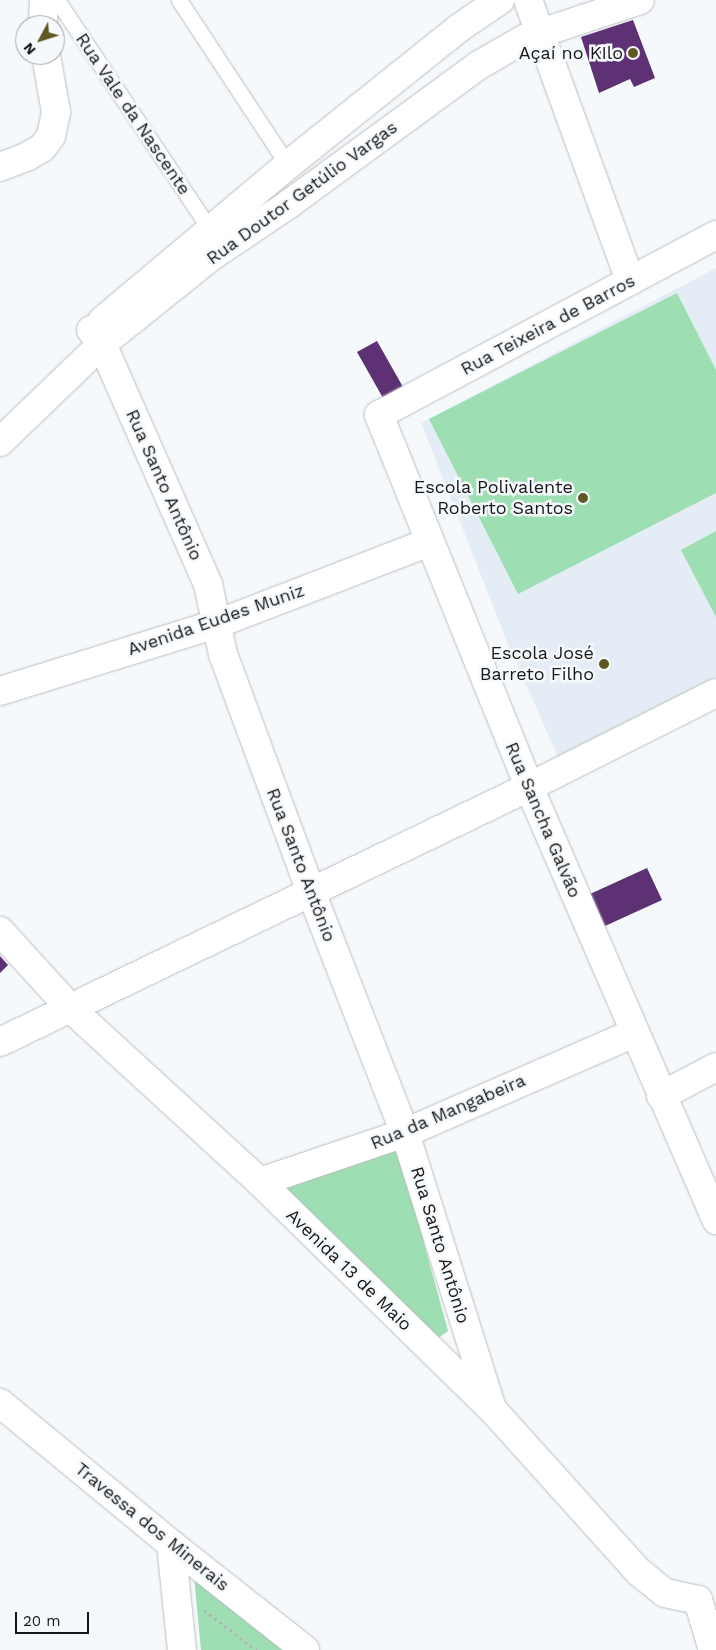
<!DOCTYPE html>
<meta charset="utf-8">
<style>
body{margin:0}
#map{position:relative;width:716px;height:1650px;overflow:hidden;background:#f6f9fc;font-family:"Work Sans",sans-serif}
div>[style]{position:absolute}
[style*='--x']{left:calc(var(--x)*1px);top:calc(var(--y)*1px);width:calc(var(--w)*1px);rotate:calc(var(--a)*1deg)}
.built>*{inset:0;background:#e4edf6}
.green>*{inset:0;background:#9edeb3}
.building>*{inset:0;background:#5d3173}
.path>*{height:3px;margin-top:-1.5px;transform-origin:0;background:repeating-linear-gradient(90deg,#b1b3b6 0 2.5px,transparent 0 6.5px)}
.roads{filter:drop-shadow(0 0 1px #bcbfc1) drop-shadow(0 0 1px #bcbfc1)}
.service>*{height:15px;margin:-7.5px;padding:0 7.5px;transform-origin:7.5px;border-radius:7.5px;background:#fff}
.minor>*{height:28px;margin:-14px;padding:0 14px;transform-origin:14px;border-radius:14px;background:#fff}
.secondary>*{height:28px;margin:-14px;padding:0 14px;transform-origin:14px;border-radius:14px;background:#fff}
.dots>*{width:14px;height:14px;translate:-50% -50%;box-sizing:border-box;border:2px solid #f6f9fc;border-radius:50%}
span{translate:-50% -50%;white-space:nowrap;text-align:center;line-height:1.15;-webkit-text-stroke:5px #f6f9fc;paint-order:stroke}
.poi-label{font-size:18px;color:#171819}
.right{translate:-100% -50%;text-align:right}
.street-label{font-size:18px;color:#171819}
.north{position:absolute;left:15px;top:15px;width:50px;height:50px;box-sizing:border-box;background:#f6f9fc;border:1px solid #9d9fa1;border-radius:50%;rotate:230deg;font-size:14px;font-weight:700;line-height:20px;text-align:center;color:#171819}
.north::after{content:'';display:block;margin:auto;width:18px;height:22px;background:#605824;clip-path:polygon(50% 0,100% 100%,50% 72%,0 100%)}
.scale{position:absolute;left:15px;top:1612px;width:74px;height:22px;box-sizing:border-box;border:2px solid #171819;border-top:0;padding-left:6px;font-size:15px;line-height:18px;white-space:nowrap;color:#171819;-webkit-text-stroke:4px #f6f9fc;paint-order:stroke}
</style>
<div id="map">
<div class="built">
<i style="clip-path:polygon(716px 268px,716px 677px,558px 757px,508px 644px,421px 423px)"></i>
</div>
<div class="green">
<i style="clip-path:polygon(677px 293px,716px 370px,716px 493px,518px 594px,429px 419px)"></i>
<i style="clip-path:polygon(716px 531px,716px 617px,681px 550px)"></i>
<i style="clip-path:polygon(398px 1148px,448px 1331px,435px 1340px,280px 1190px)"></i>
<i style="clip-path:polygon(194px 1577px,288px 1650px,201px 1650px)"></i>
</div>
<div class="building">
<i style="clip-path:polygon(633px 20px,655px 78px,634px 87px,630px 79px,599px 93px,581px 37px)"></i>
<i style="clip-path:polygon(377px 341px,403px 387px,383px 398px,357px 352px)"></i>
<i style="clip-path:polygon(647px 868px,662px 900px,605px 926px,590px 894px)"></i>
<i style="clip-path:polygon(0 956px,8px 965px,0 973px)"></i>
</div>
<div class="path">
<i style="--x:204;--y:1610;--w:66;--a:37.6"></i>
</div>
<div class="roads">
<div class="service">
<i style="--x:57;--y:0;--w:275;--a:56.3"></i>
<i style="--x:179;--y:0;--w:198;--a:56.6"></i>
</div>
<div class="minor">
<i style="--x:528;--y:0;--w:299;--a:70"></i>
<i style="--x:43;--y:25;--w:25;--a:-88"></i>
<i style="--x:0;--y:167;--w:30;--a:-21"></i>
<i style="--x:28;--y:156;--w:16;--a:-30"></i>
<i style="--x:42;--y:148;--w:15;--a:-53"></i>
<i style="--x:51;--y:136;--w:25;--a:-78"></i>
<i style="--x:56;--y:112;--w:58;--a:-100"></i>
<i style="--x:716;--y:235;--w:382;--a:151.9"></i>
<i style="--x:379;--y:415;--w:401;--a:68"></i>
<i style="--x:529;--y:787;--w:472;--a:66.6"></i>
<i style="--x:91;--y:330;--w:18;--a:52"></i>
<i style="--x:102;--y:344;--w:262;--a:66.2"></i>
<i style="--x:208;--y:584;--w:72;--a:77.9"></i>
<i style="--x:223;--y:654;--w:254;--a:69.7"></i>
<i style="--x:311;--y:892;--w:259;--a:68.7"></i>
<i style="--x:405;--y:1133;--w:289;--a:72.5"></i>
<i style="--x:0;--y:691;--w:227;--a:-17.2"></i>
<i style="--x:217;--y:624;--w:227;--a:-21.1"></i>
<i style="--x:0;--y:931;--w:104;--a:47.7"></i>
<i style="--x:70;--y:1008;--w:258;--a:42.5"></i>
<i style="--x:260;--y:1182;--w:325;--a:44.4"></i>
<i style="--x:492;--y:1409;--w:219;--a:48"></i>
<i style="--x:639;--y:1572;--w:33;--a:39"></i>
<i style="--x:665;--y:1593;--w:34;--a:12"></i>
<i style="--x:0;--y:1042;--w:587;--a:-25.74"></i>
<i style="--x:529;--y:787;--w:209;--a:-26.7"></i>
<i style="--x:661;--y:1096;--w:62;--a:-27.8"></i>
<i style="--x:260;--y:1182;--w:153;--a:-18.7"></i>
<i style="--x:405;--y:1133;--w:250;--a:-23.6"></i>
<i style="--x:0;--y:1403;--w:222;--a:39.5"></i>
<i style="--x:171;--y:1544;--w:171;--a:38.3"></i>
<i style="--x:171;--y:1544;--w:107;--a:84.1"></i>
<i style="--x:698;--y:1600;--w:52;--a:73.3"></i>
</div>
<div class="secondary">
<i style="--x:102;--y:321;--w:243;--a:-40"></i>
<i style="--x:288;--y:165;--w:219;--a:-38.7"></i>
<i style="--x:459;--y:28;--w:50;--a:-34.3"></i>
<i style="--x:0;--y:442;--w:141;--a:-43.9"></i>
<i style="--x:102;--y:344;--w:141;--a:-38.7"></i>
<i style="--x:212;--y:256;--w:93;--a:-34"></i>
<i style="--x:289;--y:204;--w:235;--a:-36.2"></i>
<i style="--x:479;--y:65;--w:54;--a:-29.9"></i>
<i style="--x:526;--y:38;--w:120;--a:-18.4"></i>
</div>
</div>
<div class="dots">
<i style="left:633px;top:53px;background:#605824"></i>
<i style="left:583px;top:498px;background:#605824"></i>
<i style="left:604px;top:664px;background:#605824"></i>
</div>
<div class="poi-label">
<span class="right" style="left:623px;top:53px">Açaí no KIlo</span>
<span class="right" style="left:573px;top:498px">Escola Polivalente<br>Roberto Santos</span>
<span class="right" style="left:594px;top:664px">Escola José<br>Barreto Filho</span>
</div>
<div class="street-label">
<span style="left:133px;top:114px;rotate:56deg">Rua Vale da Nascente</span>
<span style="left:302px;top:193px;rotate:-36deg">Rua Doutor Getúlio Vargas</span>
<span style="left:548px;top:325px;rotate:-28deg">Rua Teixeira de Barros</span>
<span style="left:164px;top:485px;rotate:66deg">Rua Santo Antônio</span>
<span style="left:216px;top:620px;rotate:-19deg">Avenida Eudes Muniz</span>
<span style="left:543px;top:820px;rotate:67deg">Rua Sancha Galvão</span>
<span style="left:301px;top:865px;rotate:69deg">Rua Santo Antônio</span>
<span style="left:448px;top:1112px;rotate:-23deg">Rua da Mangabeira</span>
<span style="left:440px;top:1245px;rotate:73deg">Rua Santo Antônio</span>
<span style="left:349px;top:1270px;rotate:44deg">Avenida 13 de Maio</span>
<span style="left:152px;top:1527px;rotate:39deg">Travessa dos Minerais</span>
</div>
<div class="north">N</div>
<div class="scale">20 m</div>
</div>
